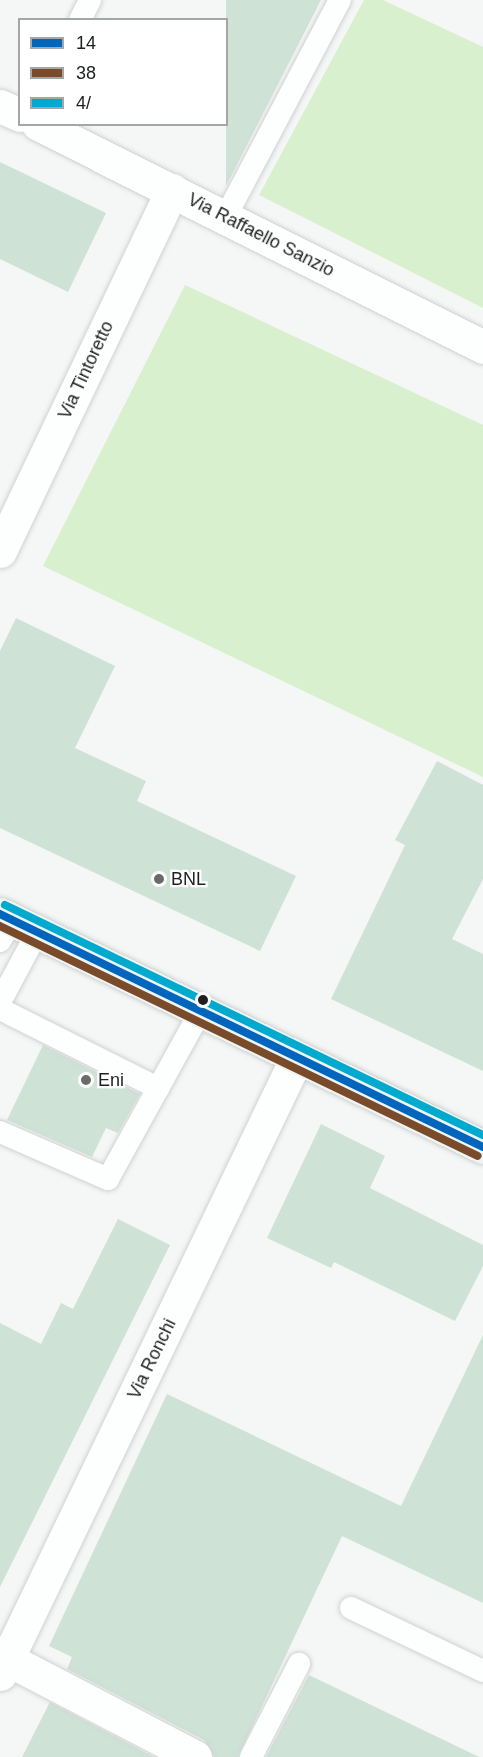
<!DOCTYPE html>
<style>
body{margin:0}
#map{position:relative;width:483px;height:1757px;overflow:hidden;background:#f4f7f6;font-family:Arial,sans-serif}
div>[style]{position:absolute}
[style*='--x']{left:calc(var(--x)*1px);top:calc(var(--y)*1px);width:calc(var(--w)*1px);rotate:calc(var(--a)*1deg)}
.green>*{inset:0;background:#d9f0ce}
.building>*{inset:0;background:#cfe2d6}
.roads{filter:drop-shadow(0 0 2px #d0d2d2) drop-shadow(0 0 2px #d0d2d2)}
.lane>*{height:22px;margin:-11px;padding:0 11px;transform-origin:11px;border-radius:11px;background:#fdfefe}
.street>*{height:33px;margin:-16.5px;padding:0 16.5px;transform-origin:16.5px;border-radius:16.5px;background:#fdfefe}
.secondary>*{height:33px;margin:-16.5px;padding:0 16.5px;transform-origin:16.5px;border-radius:16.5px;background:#eff4f4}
.bus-1>*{height:8px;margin:-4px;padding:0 4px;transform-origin:4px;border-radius:4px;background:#0065bd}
.bus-2>*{height:8px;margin:-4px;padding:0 4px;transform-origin:4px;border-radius:4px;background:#7a4b2a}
.bus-3>*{height:8px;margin:-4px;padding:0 4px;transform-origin:4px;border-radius:4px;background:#00a9ce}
.dots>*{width:16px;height:16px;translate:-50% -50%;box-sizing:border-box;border:3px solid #fff;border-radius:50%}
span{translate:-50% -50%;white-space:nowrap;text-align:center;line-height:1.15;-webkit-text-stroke:4.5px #fff;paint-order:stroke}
.street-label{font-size:18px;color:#1e2020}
.poi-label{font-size:18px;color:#1e2020}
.left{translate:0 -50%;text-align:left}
.legend{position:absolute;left:18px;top:18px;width:210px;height:108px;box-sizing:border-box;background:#fff;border:2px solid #a5a6a6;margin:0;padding:8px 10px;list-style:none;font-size:18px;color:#1e2020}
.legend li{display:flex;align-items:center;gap:12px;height:30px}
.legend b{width:30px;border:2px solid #a5a6a6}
</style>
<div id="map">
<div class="green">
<i style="clip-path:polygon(364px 0,383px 0,483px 47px,483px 308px,259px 195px)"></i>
<i style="clip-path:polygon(185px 285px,483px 425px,483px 777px,43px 566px)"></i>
</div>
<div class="building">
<i style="clip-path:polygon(226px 0,321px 0,226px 186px)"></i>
<i style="clip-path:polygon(0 162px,106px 213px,68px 292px,0 259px)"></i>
<i style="clip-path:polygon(16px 618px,115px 666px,75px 748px,146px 781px,137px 801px,296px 876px,260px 951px,0 828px,0 651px)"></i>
<i style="clip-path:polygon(437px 761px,483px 785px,483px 879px,452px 939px,483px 954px,483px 1071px,331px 999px,405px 845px,395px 840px)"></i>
<i style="clip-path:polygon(43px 1045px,140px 1094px,118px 1133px,106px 1128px,92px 1157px,7px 1120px)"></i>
<i style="clip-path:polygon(321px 1124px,385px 1156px,370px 1188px,483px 1245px,483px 1266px,455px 1321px,334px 1262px,331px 1268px,267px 1238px)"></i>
<i style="clip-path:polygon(118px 1219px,170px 1245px,0 1587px,0 1323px,41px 1344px,61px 1303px,73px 1309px)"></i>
<i style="clip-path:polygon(483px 1335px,483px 1603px,342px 1536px,238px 1757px,214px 1757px,204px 1740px,67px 1669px,72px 1657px,49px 1646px,167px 1394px,401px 1506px)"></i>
<i style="clip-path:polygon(309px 1675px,479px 1757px,266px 1757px)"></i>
<i style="clip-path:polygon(50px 1702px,154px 1757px,22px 1757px)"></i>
</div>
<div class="roads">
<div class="lane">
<i style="--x:80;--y:20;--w:22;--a:-63"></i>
<i style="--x:225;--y:218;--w:246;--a:-62.2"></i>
<i style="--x:0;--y:941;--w:24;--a:-60"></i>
<i style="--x:0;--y:1002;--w:81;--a:-61.8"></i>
<i style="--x:0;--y:1009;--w:177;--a:26.6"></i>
<i style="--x:0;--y:1132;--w:118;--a:23.5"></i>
<i style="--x:108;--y:1179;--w:191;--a:-61.1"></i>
<i style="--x:351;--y:1608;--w:146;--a:25.5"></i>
<i style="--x:251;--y:1757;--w:105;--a:-62.7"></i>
</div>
<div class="street">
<i style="--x:0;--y:106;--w:22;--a:24"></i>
<i style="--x:38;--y:124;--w:498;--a:26.6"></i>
<i style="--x:0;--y:551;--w:400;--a:-64.5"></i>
<i style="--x:7;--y:1659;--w:212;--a:27.5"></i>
<i style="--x:0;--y:1674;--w:683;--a:-64.3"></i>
</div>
<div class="secondary">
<i style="--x:0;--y:914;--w:536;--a:25.75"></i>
</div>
</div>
<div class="bus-1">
<i style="--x:0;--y:914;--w:536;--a:25.75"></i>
</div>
<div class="bus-2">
<i style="--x:0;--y:926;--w:530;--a:25.7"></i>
</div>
<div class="bus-3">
<i style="--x:5;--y:905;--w:530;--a:25.7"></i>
</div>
<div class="dots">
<i style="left:159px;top:879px;background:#696b6b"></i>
<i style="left:203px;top:1000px;background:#1e2020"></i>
<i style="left:86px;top:1080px;background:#696b6b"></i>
</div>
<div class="street-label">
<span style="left:261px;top:235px;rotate:27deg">Via Raffaello Sanzio</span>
<span style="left:86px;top:370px;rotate:-65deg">Via Tintoretto</span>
<span style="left:152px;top:1359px;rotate:-64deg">Via Ronchi</span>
</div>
<div class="poi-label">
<span class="left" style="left:171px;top:879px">BNL</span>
<span class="left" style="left:98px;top:1080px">Eni</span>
</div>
<ul class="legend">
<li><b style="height:8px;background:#0065bd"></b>14</li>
<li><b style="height:8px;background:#7a4b2a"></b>38</li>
<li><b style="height:8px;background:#00a9ce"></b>4/</li>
</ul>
</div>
